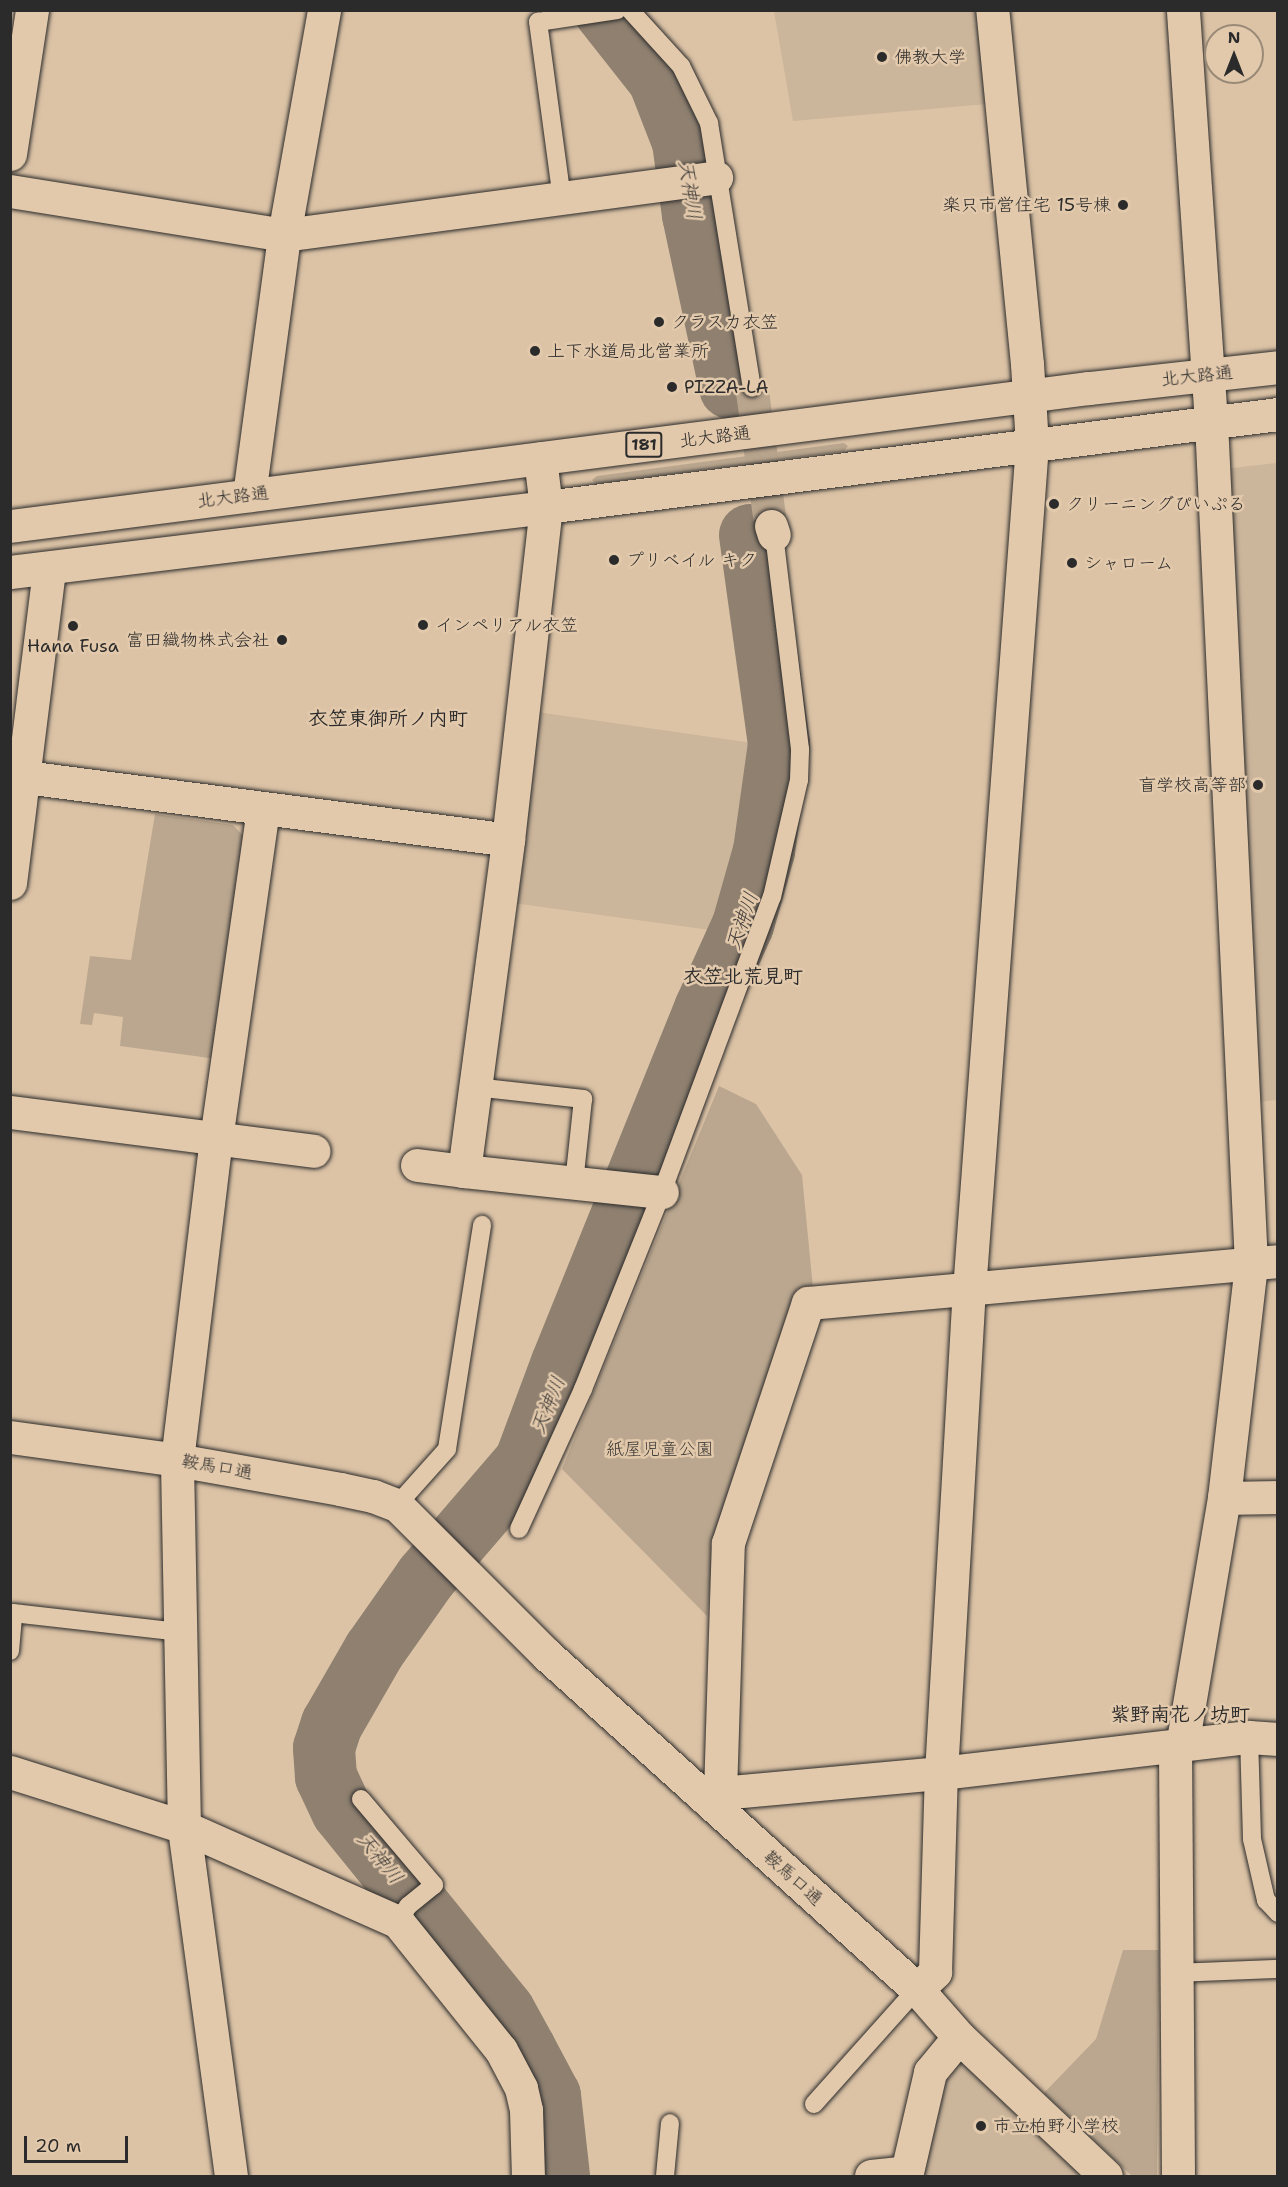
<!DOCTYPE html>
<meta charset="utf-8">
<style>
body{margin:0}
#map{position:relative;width:1288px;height:2187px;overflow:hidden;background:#dcc3a6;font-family:"Shantell Sans","Klee One",sans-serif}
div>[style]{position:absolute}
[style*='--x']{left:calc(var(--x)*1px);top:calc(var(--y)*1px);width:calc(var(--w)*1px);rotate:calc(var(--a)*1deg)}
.built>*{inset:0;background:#cbb59b}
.green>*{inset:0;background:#bba78f}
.river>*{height:62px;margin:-31px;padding:0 31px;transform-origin:31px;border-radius:31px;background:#8f8070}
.street-tunnel>*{height:33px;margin-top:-16.5px;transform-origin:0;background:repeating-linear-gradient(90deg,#b9a58d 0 33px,transparent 0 49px)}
.roads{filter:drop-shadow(0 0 2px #2b2b2b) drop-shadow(0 0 2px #2b2b2b)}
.lane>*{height:18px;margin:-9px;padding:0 9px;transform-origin:9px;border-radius:9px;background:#e3c9ab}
.street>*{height:33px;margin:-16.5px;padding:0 16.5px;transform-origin:16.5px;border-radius:16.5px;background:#e3c9ab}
.primary>*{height:33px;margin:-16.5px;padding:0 16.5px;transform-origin:16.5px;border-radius:16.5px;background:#e3c9ab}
.dots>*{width:16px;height:16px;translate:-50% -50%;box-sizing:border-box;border:3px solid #e3c9ab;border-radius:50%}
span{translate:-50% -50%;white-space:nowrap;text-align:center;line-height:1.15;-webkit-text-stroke:5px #e3c9ab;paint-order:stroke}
.shield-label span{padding:2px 4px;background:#e3c9ab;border:2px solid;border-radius:4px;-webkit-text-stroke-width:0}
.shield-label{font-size:16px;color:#2b2b2b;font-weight:700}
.poi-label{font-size:18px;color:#2b2b2b}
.left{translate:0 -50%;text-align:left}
.right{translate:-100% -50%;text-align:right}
.street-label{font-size:18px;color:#2b2b2b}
.park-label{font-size:18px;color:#413e3a}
.water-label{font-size:20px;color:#3f3c39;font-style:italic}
.neighbourhood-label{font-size:20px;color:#2b2b2b;font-weight:700}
.frame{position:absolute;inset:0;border:12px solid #2b2b2b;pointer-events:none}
.north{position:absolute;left:1204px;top:24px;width:60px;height:60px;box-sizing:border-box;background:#e3c9ab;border:2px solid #998a78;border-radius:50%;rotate:0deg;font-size:16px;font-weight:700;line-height:24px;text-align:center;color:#2b2b2b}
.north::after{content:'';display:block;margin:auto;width:21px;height:27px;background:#2b2b2b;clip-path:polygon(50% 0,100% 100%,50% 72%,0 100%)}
.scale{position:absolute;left:24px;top:2136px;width:104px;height:27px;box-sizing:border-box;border:3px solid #2b2b2b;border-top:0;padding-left:8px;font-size:18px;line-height:21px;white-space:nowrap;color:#2b2b2b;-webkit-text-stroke:4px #e3c9ab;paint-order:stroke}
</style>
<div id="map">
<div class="built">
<i style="clip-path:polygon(774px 11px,978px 11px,987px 104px,793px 121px)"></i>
<i style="clip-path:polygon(1277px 463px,1278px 1100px,1252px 1102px,1223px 469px)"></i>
<i style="clip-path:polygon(537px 712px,759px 744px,758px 772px,746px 836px,731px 880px,710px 930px,513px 903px)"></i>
<i style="clip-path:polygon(959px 2053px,1085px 2176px,921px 2176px,937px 2076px)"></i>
</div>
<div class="green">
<i style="clip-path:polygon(844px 443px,848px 446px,844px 451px,596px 484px,592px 480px,597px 476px)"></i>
<i style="clip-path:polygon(155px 814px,233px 825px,246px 839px,217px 1059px,120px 1046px,123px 1017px,94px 1013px,92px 1025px,80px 1024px,90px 956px,131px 960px)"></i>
<i style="clip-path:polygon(719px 1086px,756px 1104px,802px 1175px,813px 1288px,713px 1551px,707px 1616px,562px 1469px)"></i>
<i style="clip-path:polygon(1123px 1950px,1159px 1950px,1157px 2176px,1132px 2176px,1044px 2093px,1096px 2039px)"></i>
</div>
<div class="river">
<i style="--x:604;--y:10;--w:89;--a:51.8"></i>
<i style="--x:659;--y:80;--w:66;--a:68.8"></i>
<i style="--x:683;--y:142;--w:74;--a:82.2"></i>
<i style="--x:693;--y:215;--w:177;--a:77.9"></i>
<i style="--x:559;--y:2176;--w:81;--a:-96.4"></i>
<i style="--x:550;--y:2096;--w:53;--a:-118"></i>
<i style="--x:525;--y:2049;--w:43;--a:-118.9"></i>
<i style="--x:504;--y:2011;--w:257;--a:-129"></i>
<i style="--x:342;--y:1811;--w:38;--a:-115"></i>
<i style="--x:326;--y:1777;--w:29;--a:-94"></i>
<i style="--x:324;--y:1748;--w:25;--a:-72"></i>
<i style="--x:332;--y:1724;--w:84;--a:-60.1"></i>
<i style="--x:374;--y:1651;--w:90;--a:-54.9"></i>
<i style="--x:426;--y:1577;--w:152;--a:-49.3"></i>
<i style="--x:525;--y:1462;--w:106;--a:-69.5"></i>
<i style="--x:562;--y:1363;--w:382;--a:-68"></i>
<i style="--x:705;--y:1009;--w:92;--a:-65.7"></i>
<i style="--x:743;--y:925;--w:77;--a:-74.2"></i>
<i style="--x:764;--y:851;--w:108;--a:-82"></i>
<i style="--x:779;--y:744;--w:211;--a:-97.9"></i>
</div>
<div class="street-tunnel">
<i style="--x:752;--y:388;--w:139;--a:82.2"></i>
</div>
<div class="roads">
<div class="lane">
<i style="--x:630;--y:10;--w:76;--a:47.7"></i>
<i style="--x:681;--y:66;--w:64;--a:63.8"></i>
<i style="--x:709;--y:123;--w:268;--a:80.8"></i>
<i style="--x:562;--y:199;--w:179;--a:-97.7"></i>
<i style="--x:538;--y:22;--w:80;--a:-8.6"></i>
<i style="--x:475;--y:1087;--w:109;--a:6.3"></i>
<i style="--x:583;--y:1099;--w:84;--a:96.1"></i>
<i style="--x:397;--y:1505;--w:75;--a:-48.2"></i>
<i style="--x:447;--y:1449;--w:227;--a:-81.1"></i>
<i style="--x:519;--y:1529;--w:154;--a:-65.4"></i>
<i style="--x:583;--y:1389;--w:212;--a:-68.1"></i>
<i style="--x:662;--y:1192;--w:315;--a:-69.6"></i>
<i style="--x:772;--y:897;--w:120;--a:-77"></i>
<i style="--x:799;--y:780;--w:31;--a:-88"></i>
<i style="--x:800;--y:749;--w:216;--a:-96.9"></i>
<i style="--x:10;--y:1651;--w:38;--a:-85"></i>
<i style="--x:13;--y:1613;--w:169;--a:6.5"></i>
<i style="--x:1249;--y:1737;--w:102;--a:88.3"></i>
<i style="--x:1252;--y:1839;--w:63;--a:77.1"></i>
<i style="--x:1266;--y:1900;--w:18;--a:47"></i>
<i style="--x:361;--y:1799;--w:113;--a:49.7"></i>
<i style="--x:434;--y:1885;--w:33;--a:141"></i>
<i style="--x:408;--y:1906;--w:19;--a:122"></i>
<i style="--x:1177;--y:1973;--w:101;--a:-2.3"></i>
<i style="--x:814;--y:2104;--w:154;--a:-48.2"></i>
<i style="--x:665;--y:2176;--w:53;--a:-84.6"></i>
</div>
<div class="street">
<i style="--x:10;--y:154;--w:146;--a:-81.3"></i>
<i style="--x:10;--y:191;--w:278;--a:9.1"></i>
<i style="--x:284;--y:235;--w:436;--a:-7.6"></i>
<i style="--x:249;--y:495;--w:262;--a:-82.3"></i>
<i style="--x:284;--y:235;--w:229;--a:-79.9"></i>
<i style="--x:771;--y:526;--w:9;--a:72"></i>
<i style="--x:25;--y:777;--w:487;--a:7.4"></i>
<i style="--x:10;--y:883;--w:317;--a:-82.9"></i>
<i style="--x:10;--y:1112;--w:306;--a:7.3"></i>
<i style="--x:417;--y:1165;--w:47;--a:7.3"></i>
<i style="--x:464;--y:1171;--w:334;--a:-82.4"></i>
<i style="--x:508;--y:840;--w:335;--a:-83.5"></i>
<i style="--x:546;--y:507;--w:49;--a:-97"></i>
<i style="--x:464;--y:1171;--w:199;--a:6.1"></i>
<i style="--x:10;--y:1437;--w:169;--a:7.8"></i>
<i style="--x:177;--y:1460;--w:166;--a:10.1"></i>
<i style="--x:340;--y:1489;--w:34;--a:12"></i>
<i style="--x:373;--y:1496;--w:26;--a:21"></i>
<i style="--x:397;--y:1505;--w:212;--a:45"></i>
<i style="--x:547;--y:1655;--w:498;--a:42.1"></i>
<i style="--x:917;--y:1989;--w:64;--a:48.8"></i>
<i style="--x:959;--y:2037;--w:202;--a:43.4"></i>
<i style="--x:1224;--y:1498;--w:54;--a:-1.1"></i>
<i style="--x:1182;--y:1746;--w:252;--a:-80.4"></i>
<i style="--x:1224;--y:1498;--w:236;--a:-83.4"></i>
<i style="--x:1251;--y:1264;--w:843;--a:-92.72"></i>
<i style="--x:1211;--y:422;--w:413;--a:-93.9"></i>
<i style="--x:1175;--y:1747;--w:429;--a:89.6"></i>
<i style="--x:10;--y:1772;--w:182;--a:17.5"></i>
<i style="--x:184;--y:1827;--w:234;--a:23.9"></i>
<i style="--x:398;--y:1922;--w:164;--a:51.2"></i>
<i style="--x:501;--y:2050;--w:43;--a:62.2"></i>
<i style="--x:521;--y:2088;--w:23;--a:77"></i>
<i style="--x:526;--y:2110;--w:66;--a:88.3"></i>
<i style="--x:720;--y:1793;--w:250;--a:-88.2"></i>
<i style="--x:728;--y:1543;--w:253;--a:-71.6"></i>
<i style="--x:808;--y:1303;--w:472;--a:-5.1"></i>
<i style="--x:704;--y:1797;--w:16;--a:-14"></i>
<i style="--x:720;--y:1793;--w:222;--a:-5.2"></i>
<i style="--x:941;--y:1773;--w:310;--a:-6.7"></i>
<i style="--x:1249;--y:1737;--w:29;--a:4"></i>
<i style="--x:917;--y:1989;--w:25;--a:-43"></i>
<i style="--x:935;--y:1972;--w:199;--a:-88.3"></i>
<i style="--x:941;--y:1773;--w:484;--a:-86.7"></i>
<i style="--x:969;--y:1290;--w:847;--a:-85.74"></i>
<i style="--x:1032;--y:445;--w:81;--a:-93.5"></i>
<i style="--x:1027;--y:364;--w:356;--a:-95.6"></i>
<i style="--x:231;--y:2176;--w:352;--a:-97.7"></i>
<i style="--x:184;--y:1827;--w:367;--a:-91.1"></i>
<i style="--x:177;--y:1460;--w:323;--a:-83.1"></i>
<i style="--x:216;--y:1139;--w:334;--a:-81.9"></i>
<i style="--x:871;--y:2176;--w:36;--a:-6"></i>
<i style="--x:907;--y:2172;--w:103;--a:-77"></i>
<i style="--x:930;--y:2072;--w:45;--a:-50.4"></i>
</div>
<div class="primary">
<i style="--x:10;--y:526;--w:1088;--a:-7.29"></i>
<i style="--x:1089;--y:388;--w:190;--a:-6.3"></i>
<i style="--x:10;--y:572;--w:540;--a:-6.91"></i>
<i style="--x:546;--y:507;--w:738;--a:-7.24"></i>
</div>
</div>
<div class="dots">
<i style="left:882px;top:57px;background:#2b2b2b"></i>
<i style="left:1123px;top:205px;background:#2b2b2b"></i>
<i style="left:659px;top:322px;background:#2b2b2b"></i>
<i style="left:535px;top:351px;background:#2b2b2b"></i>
<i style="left:672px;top:387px;background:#2b2b2b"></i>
<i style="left:1054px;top:504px;background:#2b2b2b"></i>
<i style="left:614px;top:560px;background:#2b2b2b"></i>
<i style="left:1072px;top:563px;background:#2b2b2b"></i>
<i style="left:423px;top:625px;background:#2b2b2b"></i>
<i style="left:73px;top:626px;background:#2b2b2b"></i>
<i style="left:282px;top:640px;background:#2b2b2b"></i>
<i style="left:1258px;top:785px;background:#2b2b2b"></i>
<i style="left:981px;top:2126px;background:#2b2b2b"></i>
</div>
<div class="shield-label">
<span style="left:644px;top:445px">181</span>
</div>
<div class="poi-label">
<span class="left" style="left:894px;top:57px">佛教大学</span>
<span class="right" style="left:1111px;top:205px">楽只市営住宅 15号棟</span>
<span class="left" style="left:671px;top:322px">クラスカ衣笠</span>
<span class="left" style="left:547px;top:351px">上下水道局北営業所</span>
<span class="left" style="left:684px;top:387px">PIZZA-LA</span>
<span class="left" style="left:1066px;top:504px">クリーニングぴいぷる</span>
<span class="left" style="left:626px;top:560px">プリベイル キク</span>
<span class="left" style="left:1084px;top:563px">シャローム</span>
<span class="left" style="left:435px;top:625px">インペリアル衣笠</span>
<span class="right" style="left:270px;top:640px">富田織物株式会社</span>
<span style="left:73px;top:646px">Hana Fusa</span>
<span class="right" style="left:1246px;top:785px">盲学校高等部</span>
<span class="left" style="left:993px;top:2126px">市立柏野小学校</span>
</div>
<div class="street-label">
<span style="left:1197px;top:376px;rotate:-6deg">北大路通</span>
<span style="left:715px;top:437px;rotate:-7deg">北大路通</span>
<span style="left:233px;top:497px;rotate:-7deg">北大路通</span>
<span style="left:217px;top:1467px;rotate:10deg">鞍馬口通</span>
<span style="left:793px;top:1878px;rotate:42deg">鞍馬口通</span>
</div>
<div class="park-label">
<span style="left:660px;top:1449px">紙屋児童公園</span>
</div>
<div class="water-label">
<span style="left:690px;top:190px;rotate:81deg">天神川</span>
<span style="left:742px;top:921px;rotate:-71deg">天神川</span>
<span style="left:548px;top:1405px;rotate:-68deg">天神川</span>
<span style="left:380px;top:1858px;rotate:51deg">天神川</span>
</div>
<div class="neighbourhood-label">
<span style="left:388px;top:718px">衣笠東御所ノ内町</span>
<span style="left:743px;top:976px">衣笠北荒見町</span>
<span style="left:1180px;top:1714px">紫野南花ノ坊町</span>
</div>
<div class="frame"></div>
<div class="north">N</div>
<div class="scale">20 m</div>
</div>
